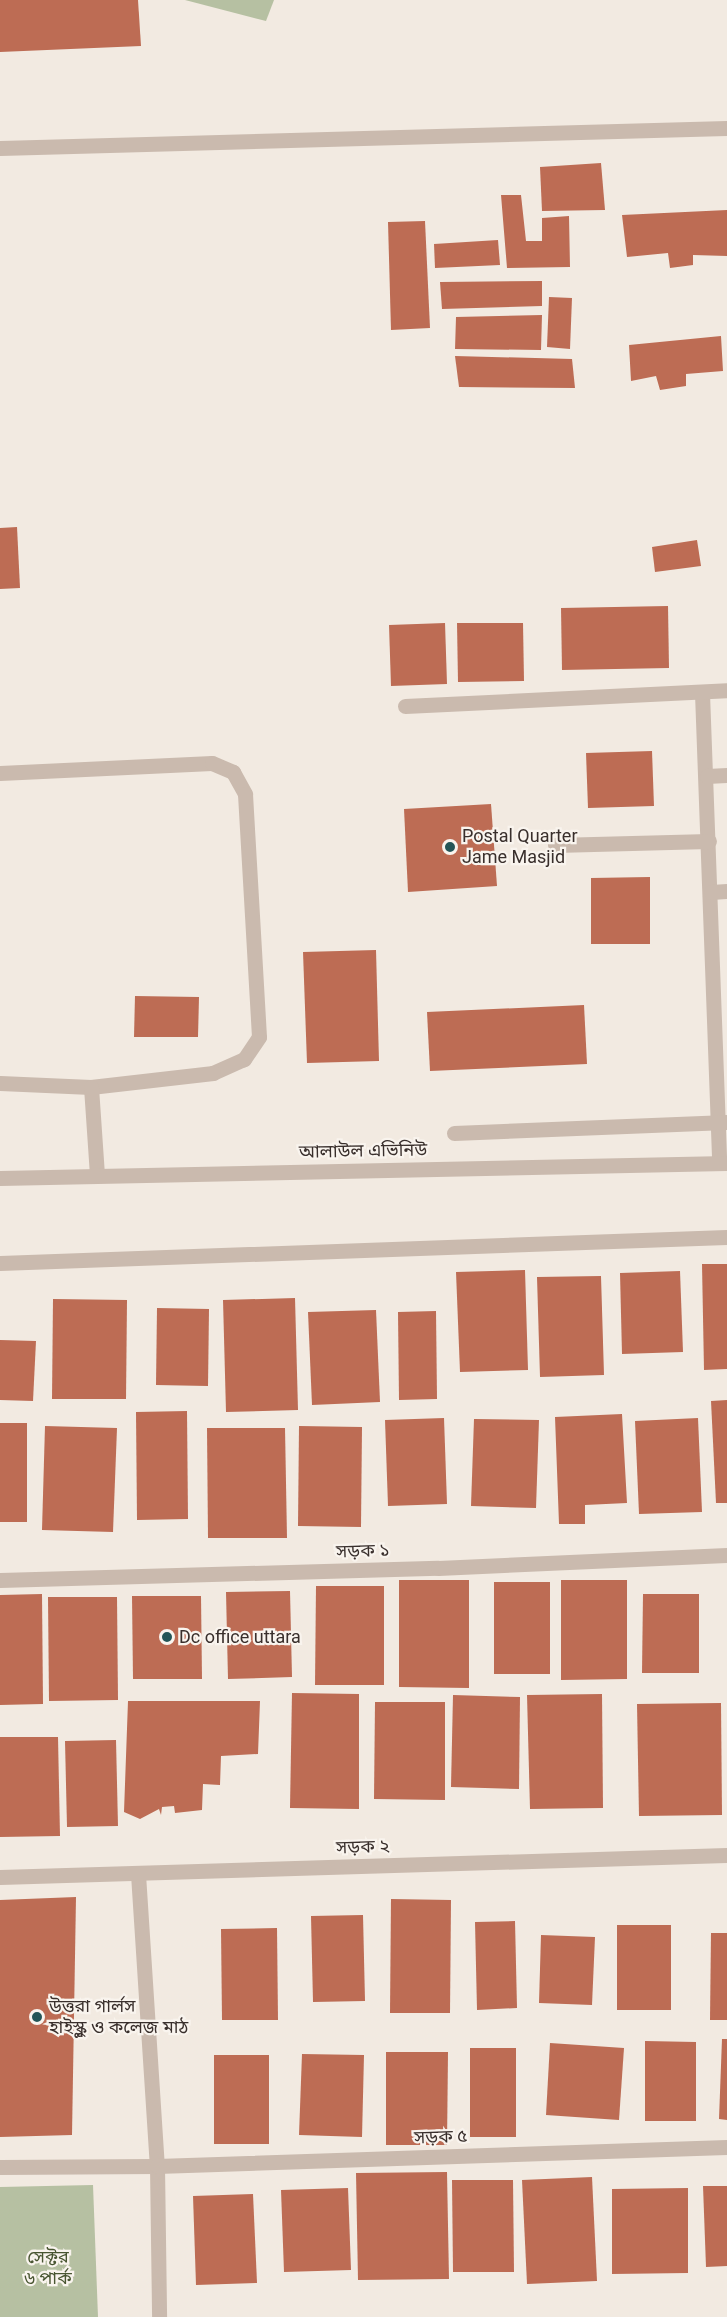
<!DOCTYPE html>
<meta charset="utf-8">
<style>
body{margin:0}
#map{position:relative;width:727px;height:2317px;overflow:hidden;background:#f2eae1;font-family:Roboto,"Noto Sans Bengali",sans-serif}
div>[style]{position:absolute}
[style*='--x']{left:calc(var(--x)*1px);top:calc(var(--y)*1px);width:calc(var(--w)*1px);rotate:calc(var(--a)*1deg)}
.green>*{inset:0;background:#b6c0a2}
.building>*{inset:0;background:#bd6c54}
.minor>*{height:15px;margin:-7.5px;padding:0 7.5px;transform-origin:7.5px;border-radius:7.5px;background:#cabaae}
.dots>*{width:16px;height:16px;translate:-50% -50%;box-sizing:border-box;border:3px solid #f9f4ee;border-radius:50%}
span{translate:-50% -50%;white-space:nowrap;text-align:center;line-height:1.15;-webkit-text-stroke:4.5px #f9f4ee;paint-order:stroke}
.poi-label{font-size:18px;color:#392f2c}
.left{translate:0 -50%;text-align:left}
.street-label{font-size:18px;color:#392f2c}
.park-label{font-size:18px;color:#485531}
</style>
<div id="map">
<div class="green">
<i style="clip-path:polygon(185px 0,274px 0,266px 21px)"></i>
<i style="clip-path:polygon(93px 2185px,98px 2317px,0 2317px,0 2187px)"></i>
</div>
<div class="building">
<i style="clip-path:polygon(0 0,138px 0,141px 46px,0 52px)"></i>
<i style="clip-path:polygon(601px 163px,605px 210px,542px 211px,540px 167px)"></i>
<i style="clip-path:polygon(501px 195px,521px 195px,526px 241px,542px 241px,542px 218px,569px 216px,570px 267px,507px 268px)"></i>
<i style="clip-path:polygon(727px 210px,727px 256px,693px 255px,693px 265px,670px 268px,668px 253px,627px 257px,622px 215px)"></i>
<i style="clip-path:polygon(425px 221px,430px 328px,391px 330px,388px 222px)"></i>
<i style="clip-path:polygon(498px 240px,500px 265px,435px 268px,434px 244px)"></i>
<i style="clip-path:polygon(542px 281px,542px 306px,442px 309px,440px 282px)"></i>
<i style="clip-path:polygon(549px 297px,572px 298px,570px 349px,547px 347px)"></i>
<i style="clip-path:polygon(542px 315px,541px 350px,455px 349px,456px 317px)"></i>
<i style="clip-path:polygon(721px 336px,723px 371px,686px 374px,686px 386px,660px 390px,656px 376px,631px 381px,629px 345px)"></i>
<i style="clip-path:polygon(455px 356px,572px 359px,575px 388px,459px 387px)"></i>
<i style="clip-path:polygon(17px 527px,20px 588px,0 589px,0 528px)"></i>
<i style="clip-path:polygon(697px 540px,701px 566px,655px 572px,652px 547px)"></i>
<i style="clip-path:polygon(668px 606px,669px 668px,562px 670px,561px 608px)"></i>
<i style="clip-path:polygon(445px 623px,447px 684px,391px 686px,389px 625px)"></i>
<i style="clip-path:polygon(457px 623px,523px 623px,524px 681px,458px 682px)"></i>
<i style="clip-path:polygon(652px 751px,654px 806px,588px 808px,586px 753px)"></i>
<i style="clip-path:polygon(491px 804px,497px 886px,408px 892px,404px 809px)"></i>
<i style="clip-path:polygon(650px 877px,650px 944px,591px 944px,591px 878px)"></i>
<i style="clip-path:polygon(376px 950px,379px 1061px,307px 1063px,303px 952px)"></i>
<i style="clip-path:polygon(135px 996px,199px 997px,198px 1037px,134px 1037px)"></i>
<i style="clip-path:polygon(584px 1005px,587px 1064px,430px 1071px,427px 1012px)"></i>
<i style="clip-path:polygon(702px 1264px,727px 1264px,727px 1369px,704px 1370px)"></i>
<i style="clip-path:polygon(525px 1270px,528px 1370px,460px 1372px,456px 1272px)"></i>
<i style="clip-path:polygon(680px 1271px,683px 1352px,622px 1354px,620px 1273px)"></i>
<i style="clip-path:polygon(601px 1276px,604px 1375px,540px 1377px,537px 1277px)"></i>
<i style="clip-path:polygon(295px 1298px,298px 1410px,226px 1412px,223px 1300px)"></i>
<i style="clip-path:polygon(53px 1299px,127px 1300px,126px 1399px,52px 1399px)"></i>
<i style="clip-path:polygon(157px 1308px,209px 1309px,208px 1386px,156px 1385px)"></i>
<i style="clip-path:polygon(376px 1310px,380px 1402px,312px 1405px,308px 1312px)"></i>
<i style="clip-path:polygon(436px 1311px,437px 1399px,399px 1400px,398px 1312px)"></i>
<i style="clip-path:polygon(0 1340px,36px 1341px,33px 1401px,0 1400px)"></i>
<i style="clip-path:polygon(727px 1400px,727px 1503px,716px 1503px,711px 1401px)"></i>
<i style="clip-path:polygon(187px 1411px,188px 1519px,137px 1520px,136px 1412px)"></i>
<i style="clip-path:polygon(622px 1414px,627px 1503px,585px 1505px,585px 1524px,559px 1524px,555px 1417px)"></i>
<i style="clip-path:polygon(444px 1418px,447px 1504px,388px 1506px,385px 1420px)"></i>
<i style="clip-path:polygon(698px 1418px,702px 1512px,639px 1514px,635px 1421px)"></i>
<i style="clip-path:polygon(474px 1419px,539px 1420px,536px 1508px,471px 1506px)"></i>
<i style="clip-path:polygon(0 1423px,27px 1423px,27px 1522px,0 1522px)"></i>
<i style="clip-path:polygon(45px 1426px,117px 1428px,113px 1532px,42px 1530px)"></i>
<i style="clip-path:polygon(299px 1426px,362px 1427px,361px 1527px,298px 1526px)"></i>
<i style="clip-path:polygon(207px 1428px,285px 1428px,287px 1538px,208px 1538px)"></i>
<i style="clip-path:polygon(399px 1580px,469px 1580px,469px 1688px,399px 1687px)"></i>
<i style="clip-path:polygon(561px 1580px,627px 1580px,627px 1679px,561px 1680px)"></i>
<i style="clip-path:polygon(494px 1582px,550px 1582px,550px 1674px,494px 1674px)"></i>
<i style="clip-path:polygon(316px 1586px,384px 1586px,384px 1685px,315px 1685px)"></i>
<i style="clip-path:polygon(290px 1591px,292px 1677px,228px 1679px,226px 1592px)"></i>
<i style="clip-path:polygon(42px 1594px,43px 1704px,0 1705px,0 1595px)"></i>
<i style="clip-path:polygon(643px 1594px,699px 1594px,699px 1673px,642px 1673px)"></i>
<i style="clip-path:polygon(132px 1596px,201px 1596px,202px 1679px,133px 1679px)"></i>
<i style="clip-path:polygon(48px 1597px,117px 1597px,118px 1700px,49px 1701px)"></i>
<i style="clip-path:polygon(292px 1693px,359px 1694px,359px 1809px,290px 1808px)"></i>
<i style="clip-path:polygon(602px 1694px,603px 1808px,530px 1809px,527px 1695px)"></i>
<i style="clip-path:polygon(453px 1695px,520px 1697px,519px 1789px,451px 1787px)"></i>
<i style="clip-path:polygon(128px 1701px,260px 1701px,258px 1754px,221px 1756px,220px 1785px,203px 1784px,202px 1810px,175px 1813px,174px 1806px,162px 1807px,161px 1815px,159px 1809px,140px 1819px,124px 1812px)"></i>
<i style="clip-path:polygon(375px 1702px,445px 1702px,445px 1800px,374px 1799px)"></i>
<i style="clip-path:polygon(721px 1703px,722px 1815px,639px 1816px,637px 1704px)"></i>
<i style="clip-path:polygon(0 1737px,58px 1737px,60px 1836px,0 1837px)"></i>
<i style="clip-path:polygon(116px 1740px,118px 1826px,67px 1827px,65px 1741px)"></i>
<i style="clip-path:polygon(76px 1897px,72px 2135px,0 2137px,0 1900px)"></i>
<i style="clip-path:polygon(391px 1899px,451px 1900px,450px 2013px,390px 2013px)"></i>
<i style="clip-path:polygon(363px 1915px,365px 2001px,313px 2002px,311px 1916px)"></i>
<i style="clip-path:polygon(515px 1921px,517px 2008px,477px 2010px,475px 1922px)"></i>
<i style="clip-path:polygon(617px 1925px,671px 1925px,671px 2010px,617px 2010px)"></i>
<i style="clip-path:polygon(277px 1928px,278px 2020px,222px 2020px,221px 1929px)"></i>
<i style="clip-path:polygon(711px 1933px,727px 1933px,727px 2020px,710px 2020px)"></i>
<i style="clip-path:polygon(541px 1935px,595px 1937px,592px 2005px,539px 2003px)"></i>
<i style="clip-path:polygon(722px 2039px,727px 2039px,727px 2120px,719px 2119px)"></i>
<i style="clip-path:polygon(645px 2041px,696px 2042px,696px 2121px,645px 2121px)"></i>
<i style="clip-path:polygon(550px 2043px,624px 2048px,619px 2120px,546px 2115px)"></i>
<i style="clip-path:polygon(470px 2048px,516px 2048px,516px 2137px,470px 2137px)"></i>
<i style="clip-path:polygon(386px 2052px,448px 2052px,447px 2145px,386px 2145px)"></i>
<i style="clip-path:polygon(302px 2054px,364px 2055px,362px 2137px,299px 2135px)"></i>
<i style="clip-path:polygon(214px 2055px,269px 2055px,269px 2144px,214px 2144px)"></i>
<i style="clip-path:polygon(447px 2172px,449px 2279px,358px 2280px,356px 2173px)"></i>
<i style="clip-path:polygon(592px 2177px,597px 2281px,527px 2284px,522px 2180px)"></i>
<i style="clip-path:polygon(452px 2180px,513px 2180px,514px 2272px,453px 2272px)"></i>
<i style="clip-path:polygon(703px 2186px,727px 2186px,727px 2266px,706px 2267px)"></i>
<i style="clip-path:polygon(348px 2188px,351px 2270px,284px 2272px,281px 2190px)"></i>
<i style="clip-path:polygon(688px 2188px,688px 2273px,612px 2274px,612px 2189px)"></i>
<i style="clip-path:polygon(253px 2194px,257px 2283px,196px 2285px,193px 2196px)"></i>
</div>
<div class="minor">
<i style="--x:0;--y:148;--w:727;--a:-1.58"></i>
<i style="--x:702;--y:693;--w:470;--a:87.9"></i>
<i style="--x:405;--y:706;--w:322;--a:-2.8"></i>
<i style="--x:0;--y:773;--w:212;--a:-2.7"></i>
<i style="--x:212;--y:763;--w:23;--a:23"></i>
<i style="--x:233;--y:772;--w:25;--a:61"></i>
<i style="--x:245;--y:794;--w:243;--a:86.7"></i>
<i style="--x:259;--y:1037;--w:27;--a:124"></i>
<i style="--x:244;--y:1059;--w:34;--a:156"></i>
<i style="--x:213;--y:1073;--w:123;--a:173.5"></i>
<i style="--x:91;--y:1087;--w:91;--a:-177.5"></i>
<i style="--x:707;--y:776;--w:20;--a:-3"></i>
<i style="--x:555;--y:845;--w:154;--a:-1.5"></i>
<i style="--x:711;--y:892;--w:16;--a:-4"></i>
<i style="--x:91;--y:1087;--w:88;--a:86.1"></i>
<i style="--x:454;--y:1133;--w:273;--a:-2.3"></i>
<i style="--x:0;--y:1178;--w:727;--a:-1.18"></i>
<i style="--x:0;--y:1263;--w:727;--a:-2.05"></i>
<i style="--x:0;--y:1580;--w:438;--a:-1.6"></i>
<i style="--x:438;--y:1568;--w:289;--a:-2.6"></i>
<i style="--x:138;--y:1874;--w:293;--a:86.3"></i>
<i style="--x:157;--y:2166;--w:151;--a:89.2"></i>
<i style="--x:0;--y:1877;--w:727;--a:-1.73"></i>
<i style="--x:0;--y:2167;--w:157;--a:-0.4"></i>
<i style="--x:157;--y:2166;--w:570;--a:-1.91"></i>
</div>
<div class="dots">
<i style="left:450px;top:847px;background:#245557"></i>
<i style="left:167px;top:1637px;background:#245557"></i>
<i style="left:37px;top:2017px;background:#245557"></i>
</div>
<div class="poi-label">
<span class="left" style="left:462px;top:847px">Postal Quarter<br>Jame Masjid</span>
<span class="left" style="left:179px;top:1637px">Dc office uttara</span>
<span class="left" style="left:49px;top:2017px">উত্তরা গার্লস<br>হাইস্কুল ও কলেজ মাঠ</span>
</div>
<div class="street-label">
<span style="left:363px;top:1151px;rotate:-1deg">আলাউল এভিনিউ</span>
<span style="left:363px;top:1551px;rotate:-2deg">সড়ক ১</span>
<span style="left:363px;top:1847px;rotate:-2deg">সড়ক ২</span>
<span style="left:441px;top:2137px;rotate:-2deg">সড়ক ৫</span>
</div>
<div class="park-label">
<span style="left:48px;top:2268px">সেক্টর<br>৬ পার্ক</span>
</div>
</div>
